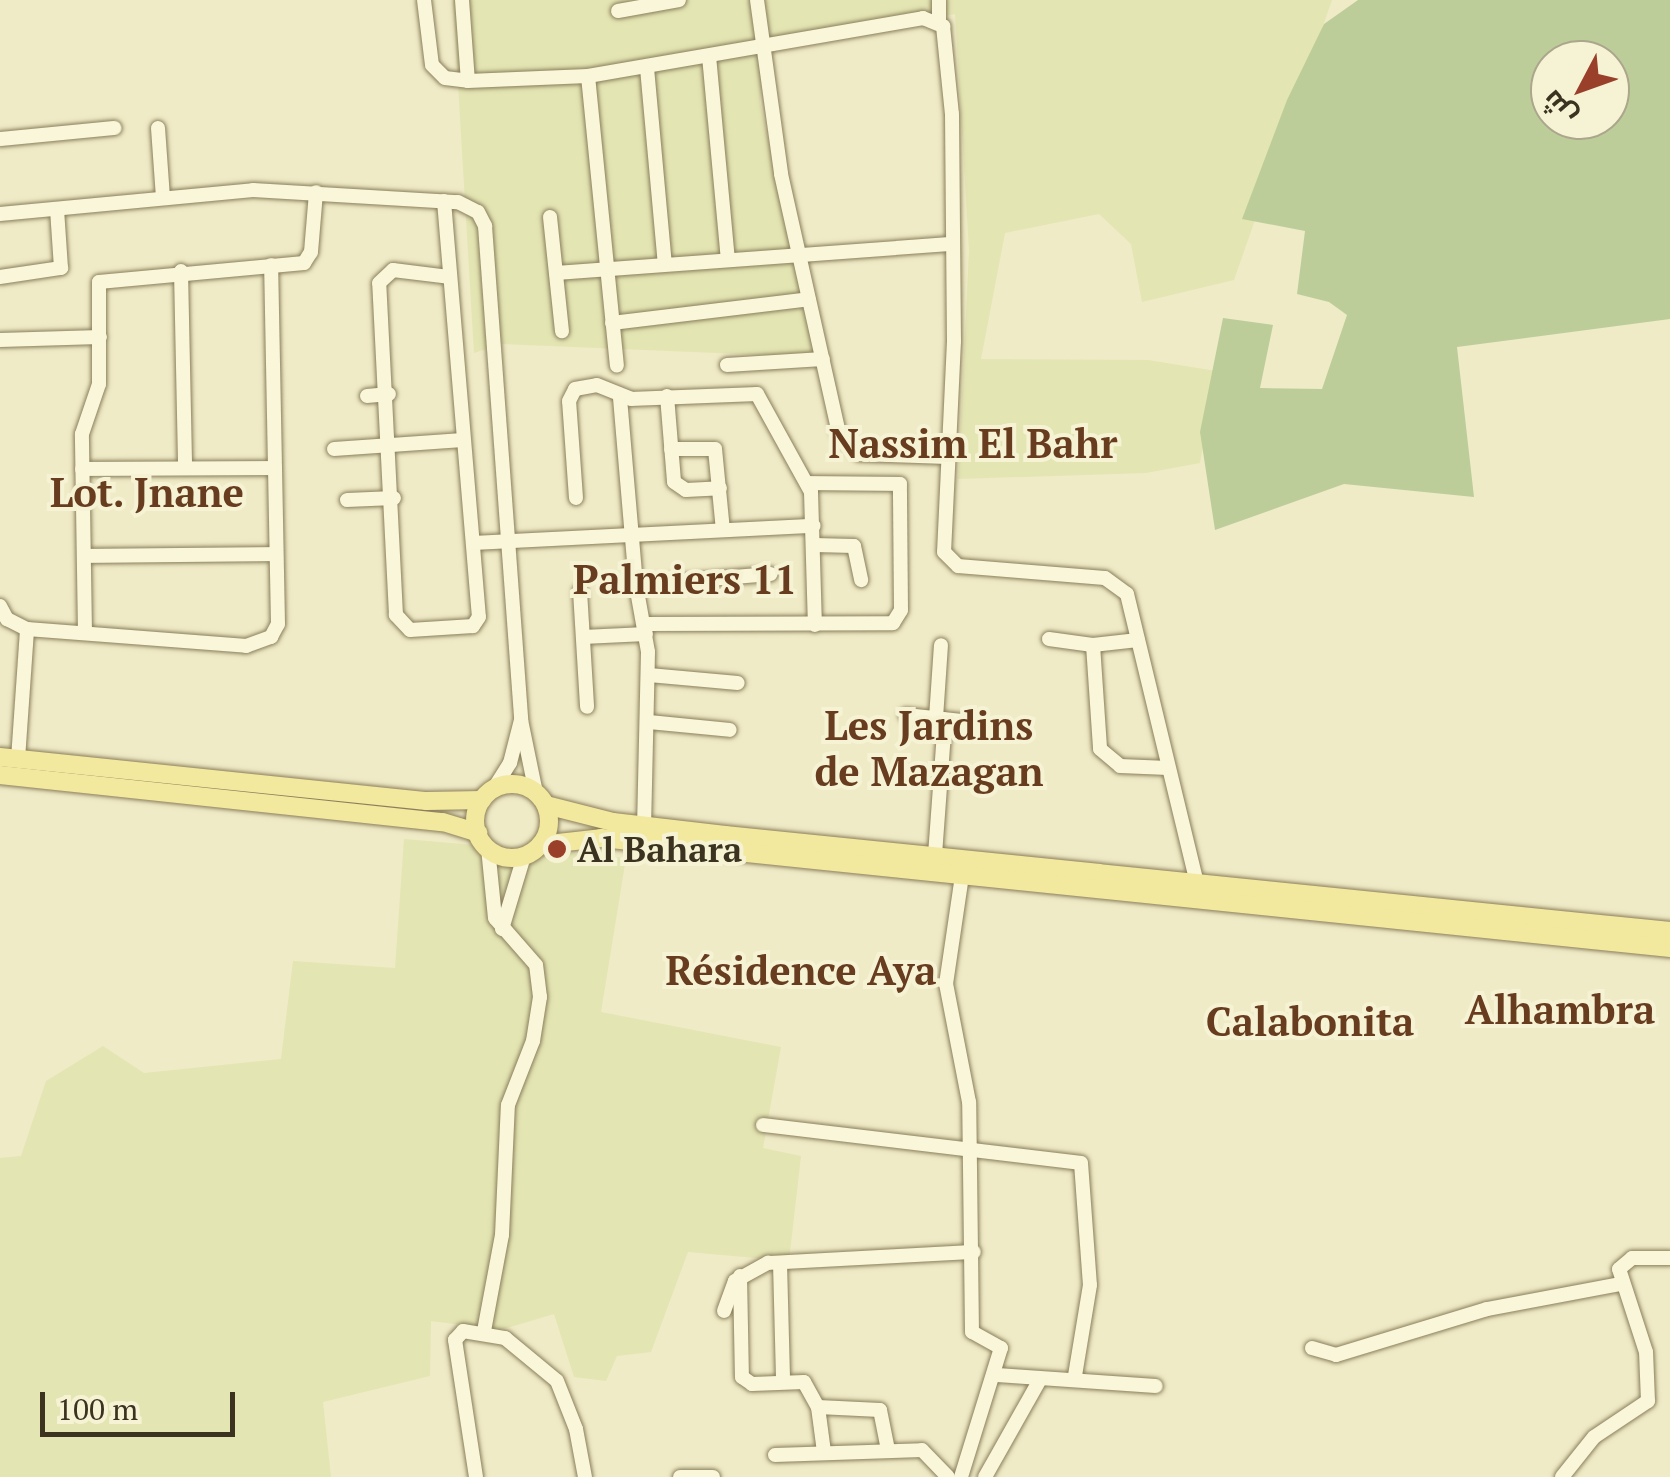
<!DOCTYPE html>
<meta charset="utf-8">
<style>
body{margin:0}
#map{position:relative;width:1670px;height:1477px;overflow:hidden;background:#efebc6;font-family:"PT Serif",Cairo,serif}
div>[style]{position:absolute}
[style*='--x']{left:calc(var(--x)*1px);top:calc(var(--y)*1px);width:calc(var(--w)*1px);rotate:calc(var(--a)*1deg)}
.farmland>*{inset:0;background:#e3e5b3}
.green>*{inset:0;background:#bdcd99}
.roads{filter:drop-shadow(0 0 2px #8b7e5b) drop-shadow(0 0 2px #8b7e5b)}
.minor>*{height:14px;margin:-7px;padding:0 7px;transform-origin:7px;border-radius:7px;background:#f9f6d9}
.major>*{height:18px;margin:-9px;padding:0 9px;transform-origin:9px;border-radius:9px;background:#f2e89e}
.major>.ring{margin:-9px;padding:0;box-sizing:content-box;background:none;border:18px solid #f2e89e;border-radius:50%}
.dots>*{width:28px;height:28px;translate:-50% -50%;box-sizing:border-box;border:5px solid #f6f3d5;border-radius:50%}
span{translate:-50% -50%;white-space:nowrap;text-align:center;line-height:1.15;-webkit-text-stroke:8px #f6f3d5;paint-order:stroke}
.poi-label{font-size:35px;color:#3b321f;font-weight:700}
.left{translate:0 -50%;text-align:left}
.quarter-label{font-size:40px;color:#683c1e;font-weight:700}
.north{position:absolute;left:1530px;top:40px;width:100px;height:100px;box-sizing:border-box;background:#f6f3d5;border:2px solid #aba68c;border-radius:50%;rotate:229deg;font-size:28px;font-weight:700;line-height:40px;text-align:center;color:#3b321f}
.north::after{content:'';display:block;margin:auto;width:35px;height:45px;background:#9a3f2a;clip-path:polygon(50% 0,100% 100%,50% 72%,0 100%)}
.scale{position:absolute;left:40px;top:1392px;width:195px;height:45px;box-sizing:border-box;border:5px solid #3b321f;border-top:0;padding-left:12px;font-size:30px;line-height:35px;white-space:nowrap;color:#3b321f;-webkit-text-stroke:8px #f6f3d5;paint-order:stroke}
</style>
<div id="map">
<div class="farmland">
<i style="clip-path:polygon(453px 0,1332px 0,1234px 280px,1142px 302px,1131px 244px,1099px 214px,1005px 233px,981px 359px,1148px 360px,1216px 371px,1200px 463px,1146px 473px,958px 479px,969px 251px,955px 14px,763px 51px,760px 102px,815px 357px,501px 344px,474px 353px)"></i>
<i style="clip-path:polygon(404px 839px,626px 858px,601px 1012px,781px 1047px,763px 1148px,801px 1156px,789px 1261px,688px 1252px,651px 1352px,617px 1356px,606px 1381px,574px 1377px,554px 1314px,500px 1330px,431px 1321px,430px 1376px,323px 1402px,331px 1477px,0 1477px,0 1158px,21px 1156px,46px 1081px,103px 1046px,144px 1073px,281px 1059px,293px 961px,395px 968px)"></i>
</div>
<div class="green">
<i style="clip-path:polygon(evenodd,1358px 0,1670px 0,1670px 319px,1457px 347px,1474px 497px,1344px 484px,1215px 530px,1200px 432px,1223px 318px,1273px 325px,1260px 388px,1322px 389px,1347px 315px,1329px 302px,1297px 294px,1305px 231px,1242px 219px,1287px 100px,1324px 24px,1358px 0,1550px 60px,1610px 60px,1610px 120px,1550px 120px,1550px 60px)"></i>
</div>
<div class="roads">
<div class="minor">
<i style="--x:424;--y:0;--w:65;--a:83"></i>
<i style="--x:432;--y:65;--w:18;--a:45"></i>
<i style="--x:445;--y:78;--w:23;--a:7"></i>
<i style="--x:468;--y:81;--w:120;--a:-2.4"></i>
<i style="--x:588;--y:76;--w:340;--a:-9.8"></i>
<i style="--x:923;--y:18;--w:22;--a:22"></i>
<i style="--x:943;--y:26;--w:88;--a:84.2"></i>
<i style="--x:952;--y:114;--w:227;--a:89.5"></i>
<i style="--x:954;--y:341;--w:211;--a:92.7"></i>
<i style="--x:944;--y:552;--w:20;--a:45"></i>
<i style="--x:958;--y:566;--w:147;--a:4.7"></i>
<i style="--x:1105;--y:578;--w:27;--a:36"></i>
<i style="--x:1127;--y:594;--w:297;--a:76.4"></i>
<i style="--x:462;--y:0;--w:81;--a:85.8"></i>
<i style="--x:757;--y:0;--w:176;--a:82.1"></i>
<i style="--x:781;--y:174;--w:265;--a:77.4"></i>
<i style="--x:839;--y:433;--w:30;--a:45"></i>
<i style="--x:860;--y:454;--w:88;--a:2"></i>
<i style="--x:618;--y:11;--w:62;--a:-10.2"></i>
<i style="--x:939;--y:21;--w:21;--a:-90"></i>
<i style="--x:709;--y:56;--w:204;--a:84.7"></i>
<i style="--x:647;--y:68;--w:197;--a:84.8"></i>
<i style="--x:588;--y:76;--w:291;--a:84.3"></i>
<i style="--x:158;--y:128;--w:70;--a:85.9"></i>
<i style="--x:0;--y:139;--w:115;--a:-5.5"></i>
<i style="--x:444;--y:201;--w:417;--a:85.2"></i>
<i style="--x:479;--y:617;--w:11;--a:124"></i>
<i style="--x:473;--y:626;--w:63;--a:176.4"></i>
<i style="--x:410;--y:630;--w:21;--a:-133"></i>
<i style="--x:396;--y:615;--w:332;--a:-92.9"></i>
<i style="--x:379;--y:283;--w:19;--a:-43"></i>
<i style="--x:393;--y:270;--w:56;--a:7.1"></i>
<i style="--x:0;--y:214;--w:254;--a:-5.4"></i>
<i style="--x:253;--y:190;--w:205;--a:3.4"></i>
<i style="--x:458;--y:202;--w:22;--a:27"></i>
<i style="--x:478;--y:212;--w:16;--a:63"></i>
<i style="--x:485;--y:226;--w:495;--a:85.8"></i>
<i style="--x:521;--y:720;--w:75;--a:78.4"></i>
<i style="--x:550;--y:217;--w:115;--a:84"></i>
<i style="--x:181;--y:271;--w:197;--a:88.8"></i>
<i style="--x:556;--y:273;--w:398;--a:-4.2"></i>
<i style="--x:0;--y:277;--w:62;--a:-8.4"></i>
<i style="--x:61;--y:268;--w:59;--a:-93.9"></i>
<i style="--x:612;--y:323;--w:198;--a:-6.9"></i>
<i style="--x:0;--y:340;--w:100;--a:-1.7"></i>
<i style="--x:727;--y:365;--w:96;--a:-3.6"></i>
<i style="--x:367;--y:396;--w:22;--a:-5"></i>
<i style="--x:667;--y:396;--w:86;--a:85.3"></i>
<i style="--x:674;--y:482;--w:14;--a:34"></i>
<i style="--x:686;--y:490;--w:34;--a:-3"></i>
<i style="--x:620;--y:398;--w:188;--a:85.1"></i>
<i style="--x:636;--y:585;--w:68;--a:79.8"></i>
<i style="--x:648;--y:652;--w:173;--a:91.3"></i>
<i style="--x:334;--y:449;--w:129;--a:-4"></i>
<i style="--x:671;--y:449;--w:44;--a:0"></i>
<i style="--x:715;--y:449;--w:81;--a:84.4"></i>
<i style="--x:82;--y:469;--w:193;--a:-0.3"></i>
<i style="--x:576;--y:498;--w:97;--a:-94.1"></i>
<i style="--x:569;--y:401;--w:13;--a:-63"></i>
<i style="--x:575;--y:389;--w:22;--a:-10"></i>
<i style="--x:597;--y:385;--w:37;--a:22"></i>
<i style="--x:631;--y:399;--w:126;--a:-2.3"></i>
<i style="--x:757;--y:394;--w:112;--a:61.1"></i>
<i style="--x:811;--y:492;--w:133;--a:88.3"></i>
<i style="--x:347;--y:500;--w:47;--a:-2.4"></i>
<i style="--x:473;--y:543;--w:341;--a:-2.9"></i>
<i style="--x:814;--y:545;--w:40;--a:1.4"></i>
<i style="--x:854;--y:546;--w:35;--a:78"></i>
<i style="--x:85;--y:556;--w:191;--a:-0.6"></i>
<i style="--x:636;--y:585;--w:135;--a:-4.7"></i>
<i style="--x:580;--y:591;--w:116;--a:86.5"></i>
<i style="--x:0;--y:606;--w:15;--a:62"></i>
<i style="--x:7;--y:619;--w:22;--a:27"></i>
<i style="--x:27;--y:629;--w:220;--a:4.4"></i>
<i style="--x:246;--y:646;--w:27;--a:-20"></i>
<i style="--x:271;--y:637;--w:15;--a:-62"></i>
<i style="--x:278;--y:624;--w:359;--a:-91.1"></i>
<i style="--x:644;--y:624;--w:249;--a:-0.2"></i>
<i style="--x:893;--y:623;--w:15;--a:-58"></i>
<i style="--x:901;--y:610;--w:126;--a:-90.5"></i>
<i style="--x:900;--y:484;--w:91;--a:-179.4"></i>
<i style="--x:85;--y:633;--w:199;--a:-90.9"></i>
<i style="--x:82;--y:434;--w:53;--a:-71.2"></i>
<i style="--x:99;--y:384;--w:102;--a:-90"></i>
<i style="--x:99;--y:282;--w:206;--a:-5.3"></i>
<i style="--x:304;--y:263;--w:13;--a:-58"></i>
<i style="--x:311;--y:252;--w:60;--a:-85.2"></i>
<i style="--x:583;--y:637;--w:63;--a:-2.7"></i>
<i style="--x:1049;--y:639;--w:44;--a:7.8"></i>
<i style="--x:1093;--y:645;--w:45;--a:-6.3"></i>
<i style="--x:1093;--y:645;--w:104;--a:86.1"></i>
<i style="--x:1100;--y:749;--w:26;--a:40"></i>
<i style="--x:1120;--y:766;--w:48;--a:2.4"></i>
<i style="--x:649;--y:675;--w:89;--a:5.1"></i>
<i style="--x:906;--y:715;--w:56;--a:6.1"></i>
<i style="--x:936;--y:718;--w:73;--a:-86.1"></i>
<i style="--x:649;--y:722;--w:81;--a:5.6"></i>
<i style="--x:18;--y:759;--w:130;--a:-86"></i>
<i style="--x:493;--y:790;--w:32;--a:-58"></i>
<i style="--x:510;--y:763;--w:44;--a:-75.7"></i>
<i style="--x:935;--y:855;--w:136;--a:-85.8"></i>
<i style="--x:502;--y:929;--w:76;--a:-73.2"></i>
<i style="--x:763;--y:1125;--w:320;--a:6.8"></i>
<i style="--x:1081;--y:1163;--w:122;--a:85.8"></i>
<i style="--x:1090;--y:1285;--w:92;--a:99.4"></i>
<i style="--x:780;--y:1263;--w:116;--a:88.5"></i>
<i style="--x:740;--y:1276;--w:101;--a:88.9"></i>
<i style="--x:742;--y:1377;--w:12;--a:35"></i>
<i style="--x:752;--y:1384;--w:52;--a:-2.2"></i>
<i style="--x:804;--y:1382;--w:29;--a:61"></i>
<i style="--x:818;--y:1407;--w:45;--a:82.4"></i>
<i style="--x:724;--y:1311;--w:32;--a:-70"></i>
<i style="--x:735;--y:1281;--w:38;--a:-29"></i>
<i style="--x:768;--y:1263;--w:206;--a:-3.1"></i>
<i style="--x:484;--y:1331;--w:98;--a:-79.4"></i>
<i style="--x:502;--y:1235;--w:130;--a:-87.4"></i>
<i style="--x:508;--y:1105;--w:69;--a:-68.7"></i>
<i style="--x:533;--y:1041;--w:45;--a:-81"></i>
<i style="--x:540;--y:997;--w:32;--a:-97"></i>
<i style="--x:536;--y:965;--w:62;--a:-131.1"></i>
<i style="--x:495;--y:918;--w:70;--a:-95.7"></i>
<i style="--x:1312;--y:1348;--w:25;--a:16"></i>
<i style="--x:1336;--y:1355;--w:158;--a:-16.9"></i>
<i style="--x:1487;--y:1309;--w:136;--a:-10.6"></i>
<i style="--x:997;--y:1375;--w:159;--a:4"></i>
<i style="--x:818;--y:1407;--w:62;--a:2.8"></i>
<i style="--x:880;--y:1410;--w:41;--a:78.7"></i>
<i style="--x:775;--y:1455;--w:147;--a:-1.9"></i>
<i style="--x:922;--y:1450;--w:37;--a:46"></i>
<i style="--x:476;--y:1477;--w:139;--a:-98.7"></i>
<i style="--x:455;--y:1340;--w:12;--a:-48"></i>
<i style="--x:463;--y:1331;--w:43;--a:9.5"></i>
<i style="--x:505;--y:1338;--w:67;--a:39.6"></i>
<i style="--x:557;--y:1381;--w:52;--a:68.4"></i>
<i style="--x:576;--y:1429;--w:49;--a:79.4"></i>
<i style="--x:680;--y:1477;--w:33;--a:0"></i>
<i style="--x:961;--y:1477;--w:135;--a:-72.8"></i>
<i style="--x:1001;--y:1348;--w:33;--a:-151"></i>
<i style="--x:972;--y:1332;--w:230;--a:-90.7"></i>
<i style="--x:969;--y:1102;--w:120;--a:-101"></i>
<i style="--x:946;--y:984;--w:110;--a:-81.6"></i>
<i style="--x:985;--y:1477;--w:110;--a:-60.6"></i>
<i style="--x:1562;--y:1477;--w:51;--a:-51.3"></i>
<i style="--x:1594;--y:1437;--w:65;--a:-33.7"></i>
<i style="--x:1648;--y:1401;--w:49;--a:-92.3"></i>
<i style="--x:1646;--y:1352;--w:87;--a:-108"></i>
<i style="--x:1619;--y:1269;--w:17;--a:-40"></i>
<i style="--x:1632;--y:1258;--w:38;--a:0"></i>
</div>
<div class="major">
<i style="--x:0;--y:757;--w:429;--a:5.9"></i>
<i style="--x:427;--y:801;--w:55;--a:-1"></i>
<i style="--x:0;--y:775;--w:445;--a:6.1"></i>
<i style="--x:443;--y:822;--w:37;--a:17"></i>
<i class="ring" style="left:475px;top:784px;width:56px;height:56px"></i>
<i style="--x:546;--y:805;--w:69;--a:14.2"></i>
<i style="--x:613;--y:822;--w:113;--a:6.6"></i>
<i style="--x:725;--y:835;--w:950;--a:5.8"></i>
<i style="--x:540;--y:845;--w:61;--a:-6.5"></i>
<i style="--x:601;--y:838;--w:1075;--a:5.88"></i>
</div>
</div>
<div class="dots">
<i style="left:557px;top:849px;background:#9a3f2a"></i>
</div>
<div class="poi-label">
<span class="left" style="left:577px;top:849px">Al Bahara</span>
</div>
<div class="quarter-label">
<span style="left:973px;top:443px">Nassim El Bahr</span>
<span style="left:147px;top:492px">Lot. Jnane</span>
<span style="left:685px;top:579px">Palmiers 11</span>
<span style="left:929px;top:748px">Les Jardins<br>de Mazagan</span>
<span style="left:801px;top:970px">Résidence Aya</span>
<span style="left:1560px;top:1009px">Alhambra</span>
<span style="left:1310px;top:1021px">Calabonita</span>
</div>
<div class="north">ش</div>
<div class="scale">100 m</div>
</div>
